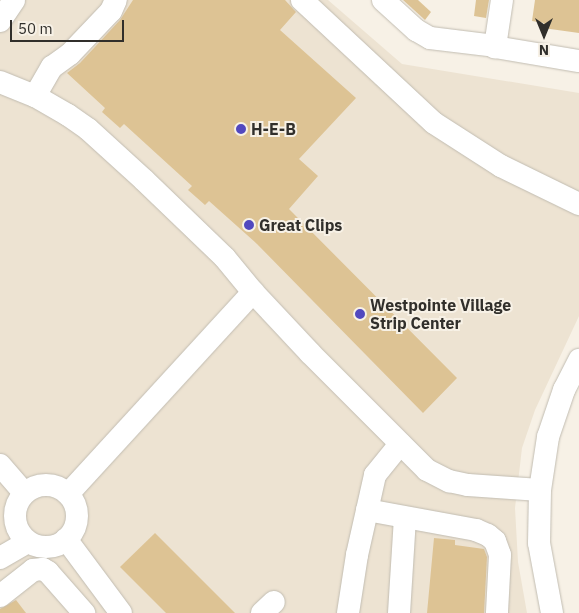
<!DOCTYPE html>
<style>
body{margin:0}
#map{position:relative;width:579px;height:613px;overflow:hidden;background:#f7f1e6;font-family:"IBM Plex Sans",sans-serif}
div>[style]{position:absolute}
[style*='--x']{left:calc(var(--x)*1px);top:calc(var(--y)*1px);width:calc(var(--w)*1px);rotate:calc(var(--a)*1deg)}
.built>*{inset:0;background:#ede3d2}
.building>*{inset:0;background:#ddc394}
.roads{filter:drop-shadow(0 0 1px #c1bcb1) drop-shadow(0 0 1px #c1bcb1)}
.minor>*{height:22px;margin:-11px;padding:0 11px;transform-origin:11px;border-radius:11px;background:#fff}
.minor>.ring{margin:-11px;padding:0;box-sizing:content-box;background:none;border:22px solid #fff;border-radius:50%}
.dots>*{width:14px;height:14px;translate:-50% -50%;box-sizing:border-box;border:2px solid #f7f1e6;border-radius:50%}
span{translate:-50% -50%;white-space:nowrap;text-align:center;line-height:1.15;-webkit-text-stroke:4px #f7f1e6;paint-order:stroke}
.poi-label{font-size:16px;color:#312f2b;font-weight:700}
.left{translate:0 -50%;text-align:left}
.north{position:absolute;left:519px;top:10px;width:50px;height:50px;-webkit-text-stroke:4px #f7f1e6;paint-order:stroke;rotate:180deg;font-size:14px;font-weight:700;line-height:20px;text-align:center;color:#312f2b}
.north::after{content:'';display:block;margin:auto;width:18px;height:22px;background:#312f2b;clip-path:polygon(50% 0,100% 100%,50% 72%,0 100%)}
.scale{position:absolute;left:10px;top:20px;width:114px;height:22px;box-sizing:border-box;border:2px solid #312f2b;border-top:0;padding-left:6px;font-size:15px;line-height:18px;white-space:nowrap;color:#312f2b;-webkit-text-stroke:4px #f7f1e6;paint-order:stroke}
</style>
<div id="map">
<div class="built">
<i style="clip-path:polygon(0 0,328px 0,402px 64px,579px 93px,579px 316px,535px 410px,522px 448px,515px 508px,518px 562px,527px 613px,0 613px)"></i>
</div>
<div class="building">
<i style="clip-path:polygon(133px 0,285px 0,296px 12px,280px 30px,356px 98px,299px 159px,318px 176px,289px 209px,457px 378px,423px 413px,257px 244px,209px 201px,205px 205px,188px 190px,192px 186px,124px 124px,120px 128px,102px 112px,105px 108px,67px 73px,80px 63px,120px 20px)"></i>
<i style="clip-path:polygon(403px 0,418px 0,431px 12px,425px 20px)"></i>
<i style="clip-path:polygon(476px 0,489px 0,486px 18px,474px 16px)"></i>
<i style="clip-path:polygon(535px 0,579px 0,579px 33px,543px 28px,544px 23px,532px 21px)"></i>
<i style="clip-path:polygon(155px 533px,235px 613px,166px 613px,120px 567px)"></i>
<i style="clip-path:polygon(434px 538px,455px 540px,455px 545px,484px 549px,487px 557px,484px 613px,427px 613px)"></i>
<i style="clip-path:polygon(16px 600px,26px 613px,0 613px,0 609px)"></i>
</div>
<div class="roads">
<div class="minor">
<i style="--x:302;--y:0;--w:180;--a:43"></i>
<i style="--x:434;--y:123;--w:80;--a:32.7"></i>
<i style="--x:501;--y:166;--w:87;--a:26"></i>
<i style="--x:383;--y:0;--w:45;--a:42.3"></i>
<i style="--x:416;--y:30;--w:16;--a:30"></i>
<i style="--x:430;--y:38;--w:65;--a:7"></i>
<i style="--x:502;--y:0;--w:48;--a:98.5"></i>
<i style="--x:495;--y:47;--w:85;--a:9.5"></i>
<i style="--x:0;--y:21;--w:25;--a:-56"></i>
<i style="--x:0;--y:82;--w:38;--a:22"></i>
<i style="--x:35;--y:96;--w:38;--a:30"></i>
<i style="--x:68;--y:115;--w:24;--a:35"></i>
<i style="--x:88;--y:129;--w:76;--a:42.3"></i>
<i style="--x:144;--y:180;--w:112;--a:43.9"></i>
<i style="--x:225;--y:258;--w:44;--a:50.5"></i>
<i style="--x:253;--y:292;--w:83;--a:46.9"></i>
<i style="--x:310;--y:353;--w:165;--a:45"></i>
<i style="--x:427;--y:470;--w:25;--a:27"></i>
<i style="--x:449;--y:481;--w:19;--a:12"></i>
<i style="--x:468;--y:485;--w:72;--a:4"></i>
<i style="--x:35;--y:96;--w:34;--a:-60"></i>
<i style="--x:52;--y:67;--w:22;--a:-36"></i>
<i style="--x:70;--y:54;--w:59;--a:-46.4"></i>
<i style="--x:111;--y:11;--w:12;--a:-66"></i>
<i style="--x:0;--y:465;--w:37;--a:49"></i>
<i class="ring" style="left:15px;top:485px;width:40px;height:40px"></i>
<i style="--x:68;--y:494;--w:274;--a:-47.5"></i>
<i style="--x:367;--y:510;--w:111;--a:10.4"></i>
<i style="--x:476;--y:530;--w:13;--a:23"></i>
<i style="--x:488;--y:535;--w:9;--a:41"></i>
<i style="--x:495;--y:541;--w:15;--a:70"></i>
<i style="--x:500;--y:555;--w:58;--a:93"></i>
<i style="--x:66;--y:539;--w:92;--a:53.4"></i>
<i style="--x:0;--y:558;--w:32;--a:-30"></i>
<i style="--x:0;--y:596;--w:42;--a:-38.2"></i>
<i style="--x:33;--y:570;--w:10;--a:-6"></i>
<i style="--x:43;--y:569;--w:6;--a:31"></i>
<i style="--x:48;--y:572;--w:55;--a:48.7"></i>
<i style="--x:262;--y:613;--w:16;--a:-43"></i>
<i style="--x:348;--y:613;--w:59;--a:-81.2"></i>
<i style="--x:357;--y:555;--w:82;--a:-77.3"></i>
<i style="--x:375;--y:475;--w:40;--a:-51"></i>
<i style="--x:399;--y:613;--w:95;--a:-86.4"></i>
<i style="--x:552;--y:613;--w:71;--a:-100.5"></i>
<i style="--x:539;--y:543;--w:53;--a:-88.9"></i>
<i style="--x:540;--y:490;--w:54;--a:-81.4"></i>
<i style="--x:548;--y:437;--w:50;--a:-71.2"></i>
<i style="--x:564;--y:390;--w:34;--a:-63"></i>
</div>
</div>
<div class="dots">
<i style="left:241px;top:129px;background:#5248bf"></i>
<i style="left:249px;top:225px;background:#5248bf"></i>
<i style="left:360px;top:314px;background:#5248bf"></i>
</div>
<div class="poi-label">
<span class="left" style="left:251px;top:129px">H-E-B</span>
<span class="left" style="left:259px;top:225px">Great Clips</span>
<span class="left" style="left:370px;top:314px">Westpointe Village<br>Strip Center</span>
</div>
<div class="north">N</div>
<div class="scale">50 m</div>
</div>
